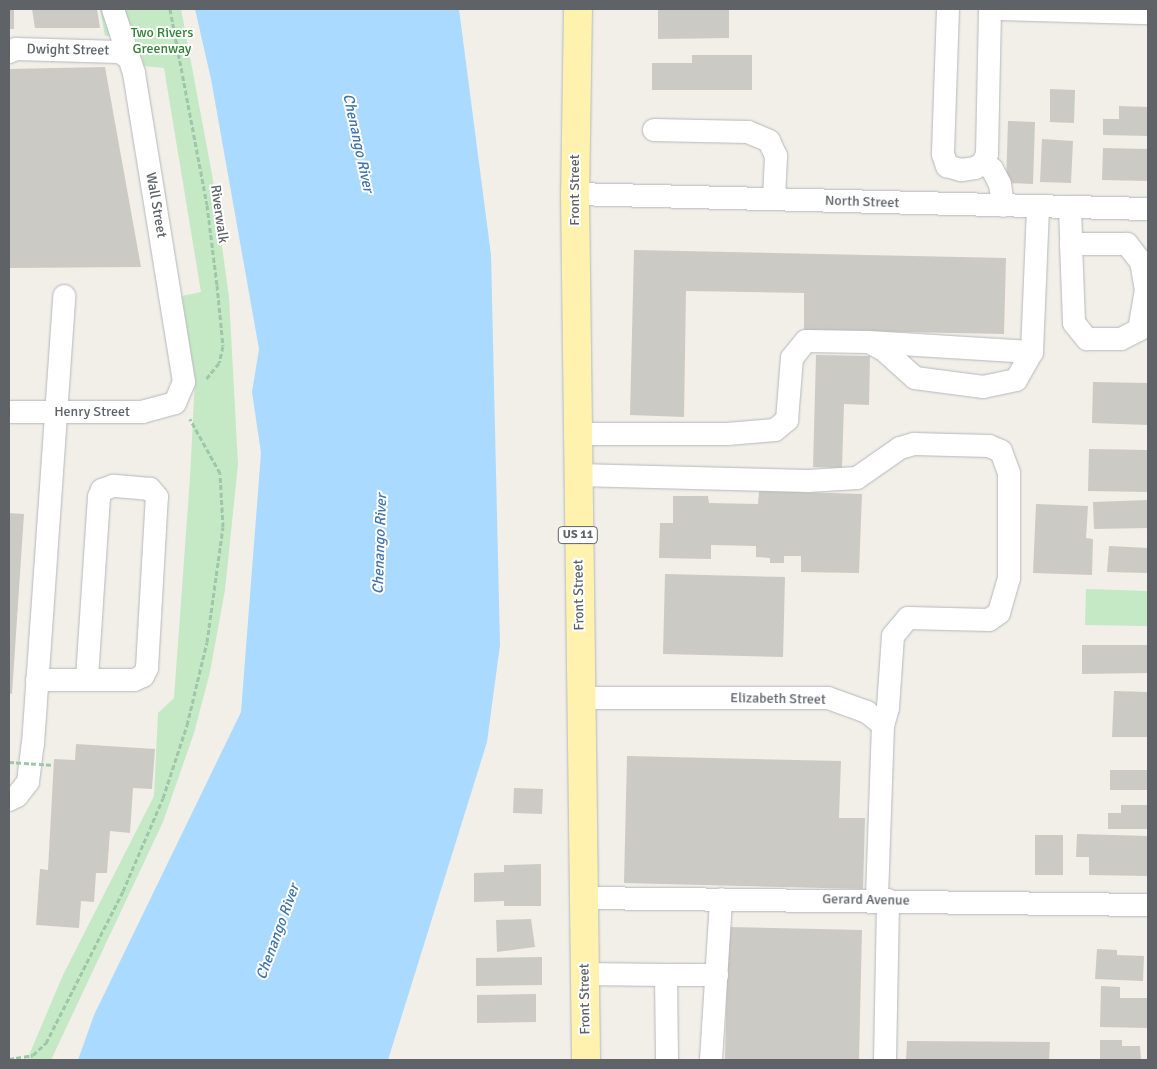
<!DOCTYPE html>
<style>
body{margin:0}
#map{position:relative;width:1157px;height:1069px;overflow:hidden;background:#f1efe8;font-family:Signika,sans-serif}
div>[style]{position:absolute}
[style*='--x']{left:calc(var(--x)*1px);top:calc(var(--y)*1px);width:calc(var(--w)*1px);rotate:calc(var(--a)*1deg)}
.green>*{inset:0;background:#c5e8c5}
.water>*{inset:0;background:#aadaff}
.building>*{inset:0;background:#cccac5}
.path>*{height:3px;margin-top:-1.5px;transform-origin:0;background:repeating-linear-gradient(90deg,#9cc7a9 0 5px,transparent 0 7.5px)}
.roads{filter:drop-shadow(0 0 1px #b5b8bc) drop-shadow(0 0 1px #b5b8bc)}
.minor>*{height:22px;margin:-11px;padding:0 11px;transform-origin:11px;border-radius:11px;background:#fff}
.major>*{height:28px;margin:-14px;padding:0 14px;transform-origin:14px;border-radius:14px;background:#fff2af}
.path-bridge>*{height:3px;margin-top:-1.5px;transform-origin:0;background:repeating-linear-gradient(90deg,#9cc7a9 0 5px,transparent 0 7.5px)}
span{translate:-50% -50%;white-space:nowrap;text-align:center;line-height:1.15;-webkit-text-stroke:4px #fff;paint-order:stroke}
.shield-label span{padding:1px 4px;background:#fff;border:1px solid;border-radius:4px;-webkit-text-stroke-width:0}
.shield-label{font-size:12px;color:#5f6368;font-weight:700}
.park-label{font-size:14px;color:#348238}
.street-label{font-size:14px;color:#5f6368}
.water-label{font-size:15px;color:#4174aa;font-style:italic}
.frame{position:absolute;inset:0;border:10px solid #5f6368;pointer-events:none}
</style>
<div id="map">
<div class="green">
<i style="clip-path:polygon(100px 9px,181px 9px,212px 174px,229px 297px,238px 464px,225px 590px,210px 672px,194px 733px,163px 822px,51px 1060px,27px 1060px,63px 975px,154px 796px,158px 713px,174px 698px,190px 478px,195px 379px,182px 296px,201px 292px,164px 68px,144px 66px,136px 37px,105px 36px)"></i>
<i style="clip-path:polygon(1086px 589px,1148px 591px,1148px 626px,1085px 625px)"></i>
</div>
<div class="water">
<i style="clip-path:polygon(195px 9px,459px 9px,491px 255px,500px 645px,487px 742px,388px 1060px,78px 1060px,94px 1015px,241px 712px,261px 453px,252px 392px,259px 349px,211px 79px)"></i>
</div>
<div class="building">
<i style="clip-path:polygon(9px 9px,14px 9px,14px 29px,9px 29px)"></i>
<i style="clip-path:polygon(32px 9px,97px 9px,100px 28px,35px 28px)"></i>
<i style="clip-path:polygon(658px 9px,729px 9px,729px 38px,658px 39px)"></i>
<i style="clip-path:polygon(692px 55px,752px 55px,752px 90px,652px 90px,652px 63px,692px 63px)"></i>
<i style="clip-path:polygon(105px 67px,141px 267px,9px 268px,9px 69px)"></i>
<i style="clip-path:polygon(1050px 89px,1075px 90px,1074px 123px,1050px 122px)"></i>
<i style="clip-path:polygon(1119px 106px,1148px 107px,1148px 136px,1103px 135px,1103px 119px,1119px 119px)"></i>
<i style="clip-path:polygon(1008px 121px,1035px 122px,1033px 184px,1006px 183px)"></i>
<i style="clip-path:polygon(1042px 139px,1073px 141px,1071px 183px,1040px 182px)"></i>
<i style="clip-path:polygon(1103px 148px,1148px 149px,1148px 181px,1102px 180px)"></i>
<i style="clip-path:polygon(634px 250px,1006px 258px,1004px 334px,804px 330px,804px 293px,686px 291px,684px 417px,630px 415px)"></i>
<i style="clip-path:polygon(816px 355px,870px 356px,869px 405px,844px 404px,842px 468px,813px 467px)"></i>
<i style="clip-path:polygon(1093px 382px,1148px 383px,1148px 425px,1092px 423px)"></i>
<i style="clip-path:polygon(1089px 449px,1148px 450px,1148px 492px,1088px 491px)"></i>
<i style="clip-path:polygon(759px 491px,862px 494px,859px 573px,801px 572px,801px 556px,784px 556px,784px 563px,770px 563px,770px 558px,756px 557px,756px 546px,711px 545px,711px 559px,659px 558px,660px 523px,673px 523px,673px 496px,708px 496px,709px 503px,758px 504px)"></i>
<i style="clip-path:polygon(1148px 500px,1148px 528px,1094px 529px,1093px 502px)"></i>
<i style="clip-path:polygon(1036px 504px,1088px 506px,1086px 538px,1093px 539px,1092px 575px,1033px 573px)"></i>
<i style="clip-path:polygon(9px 513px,24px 514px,12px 694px,9px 693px)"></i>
<i style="clip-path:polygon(1109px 546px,1148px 548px,1148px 573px,1107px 572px)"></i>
<i style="clip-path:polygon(665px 574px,785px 577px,783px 657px,663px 654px)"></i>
<i style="clip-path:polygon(1082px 645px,1148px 645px,1148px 673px,1082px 674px)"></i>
<i style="clip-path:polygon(1114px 691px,1148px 692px,1148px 737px,1112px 737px)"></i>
<i style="clip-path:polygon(76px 744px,155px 749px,152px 789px,133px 788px,130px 833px,110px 831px,107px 873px,96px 873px,94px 902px,81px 901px,79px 928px,36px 925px,40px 869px,48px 870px,54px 759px,75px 760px)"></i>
<i style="clip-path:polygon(627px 756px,841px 761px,839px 818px,865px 818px,863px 889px,624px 883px)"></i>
<i style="clip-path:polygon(1110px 770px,1148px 770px,1148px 790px,1110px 790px)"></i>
<i style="clip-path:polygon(514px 788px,543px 789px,542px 814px,513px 813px)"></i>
<i style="clip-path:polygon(1121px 805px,1148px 805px,1148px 829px,1108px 829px,1108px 813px,1121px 813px)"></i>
<i style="clip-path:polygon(1077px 834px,1148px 836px,1148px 876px,1089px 875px,1089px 857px,1076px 857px)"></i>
<i style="clip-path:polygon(1035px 835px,1063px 835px,1063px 875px,1035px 875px)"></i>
<i style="clip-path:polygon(541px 864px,541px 906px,504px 906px,504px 901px,474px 902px,474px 873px,504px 872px,504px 865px)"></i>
<i style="clip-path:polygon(531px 919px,535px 947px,497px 952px,496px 920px)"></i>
<i style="clip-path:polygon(728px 927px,862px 930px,859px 1060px,725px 1060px)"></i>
<i style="clip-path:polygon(1097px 949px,1117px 950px,1117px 955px,1144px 956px,1143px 981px,1095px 979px)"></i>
<i style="clip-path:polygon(542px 957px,542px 985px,476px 986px,476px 958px)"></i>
<i style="clip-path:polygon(1101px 986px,1120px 987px,1120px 998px,1148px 998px,1148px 1028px,1100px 1027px)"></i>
<i style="clip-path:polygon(536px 994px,536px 1022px,477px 1023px,477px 995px)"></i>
<i style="clip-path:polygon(1100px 1040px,1122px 1040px,1122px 1046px,1140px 1046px,1141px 1060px,1100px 1060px)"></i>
<i style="clip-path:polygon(907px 1041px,1050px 1042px,1049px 1060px,906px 1060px)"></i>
</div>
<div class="path">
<i style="--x:170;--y:9;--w:199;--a:79.3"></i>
<i style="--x:207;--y:205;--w:81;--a:82.9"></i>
<i style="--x:217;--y:285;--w:61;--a:84.4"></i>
<i style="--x:223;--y:346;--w:17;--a:103"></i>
<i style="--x:219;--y:363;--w:21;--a:129"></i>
<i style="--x:9;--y:1059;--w:24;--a:-9"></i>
<i style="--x:33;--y:1055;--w:18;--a:-43"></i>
<i style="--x:46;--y:1043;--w:170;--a:-63.1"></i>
<i style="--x:123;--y:891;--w:101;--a:-66.7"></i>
<i style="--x:163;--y:798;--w:77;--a:-71.8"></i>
<i style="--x:187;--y:725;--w:85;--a:-76.5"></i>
<i style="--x:207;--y:642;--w:116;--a:-82.1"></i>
<i style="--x:223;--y:527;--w:54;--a:-93.2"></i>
<i style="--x:220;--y:473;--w:62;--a:-119.1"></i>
</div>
<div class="roads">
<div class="minor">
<i style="--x:948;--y:9;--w:145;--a:92"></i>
<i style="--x:943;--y:154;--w:13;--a:72"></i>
<i style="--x:947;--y:166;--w:15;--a:16"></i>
<i style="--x:961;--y:170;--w:14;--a:-8"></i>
<i style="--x:975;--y:168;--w:9;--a:-32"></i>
<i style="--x:983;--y:163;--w:10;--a:-66"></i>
<i style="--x:987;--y:154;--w:145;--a:-88.8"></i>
<i style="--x:1002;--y:9;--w:146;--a:1.6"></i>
<i style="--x:9;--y:52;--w:8;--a:-23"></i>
<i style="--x:16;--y:49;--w:103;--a:1.7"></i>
<i style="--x:119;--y:52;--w:8;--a:30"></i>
<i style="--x:654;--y:130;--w:94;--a:1.2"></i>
<i style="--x:748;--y:132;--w:23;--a:23"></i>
<i style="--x:769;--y:141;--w:17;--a:65"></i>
<i style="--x:776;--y:156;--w:43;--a:92.7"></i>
<i style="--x:983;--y:163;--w:11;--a:34"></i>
<i style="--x:992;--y:169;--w:17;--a:62"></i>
<i style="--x:1000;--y:184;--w:22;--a:82"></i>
<i style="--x:575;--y:194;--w:573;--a:1.5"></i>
<i style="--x:1070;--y:207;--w:37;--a:88"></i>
<i style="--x:1071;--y:244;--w:79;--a:87.8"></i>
<i style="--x:1074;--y:323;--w:21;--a:51"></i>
<i style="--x:1087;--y:339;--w:34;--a:0"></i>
<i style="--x:1121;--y:339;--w:20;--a:-27"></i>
<i style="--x:1139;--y:330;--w:41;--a:-80.1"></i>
<i style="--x:1146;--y:290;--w:28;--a:-100"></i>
<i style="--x:1141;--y:262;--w:23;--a:-128"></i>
<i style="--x:1127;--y:244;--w:56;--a:180"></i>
<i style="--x:869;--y:342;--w:18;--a:29"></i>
<i style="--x:885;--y:351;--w:40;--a:42"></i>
<i style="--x:915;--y:378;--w:69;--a:7.5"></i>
<i style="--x:983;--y:387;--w:34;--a:-12"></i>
<i style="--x:1016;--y:380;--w:32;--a:-60"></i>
<i style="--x:1032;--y:352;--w:145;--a:-87.6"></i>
<i style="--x:9;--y:412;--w:133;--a:0"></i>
<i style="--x:142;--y:412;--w:34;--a:-15"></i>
<i style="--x:175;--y:403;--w:23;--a:-67"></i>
<i style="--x:184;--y:382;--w:313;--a:-99.2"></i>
<i style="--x:134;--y:73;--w:67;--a:-108.2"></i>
<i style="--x:577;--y:434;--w:150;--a:0"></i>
<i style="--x:727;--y:434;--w:48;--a:-4.8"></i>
<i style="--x:775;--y:430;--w:16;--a:-40"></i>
<i style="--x:787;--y:420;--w:62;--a:-85.4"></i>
<i style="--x:792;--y:358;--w:22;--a:-51"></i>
<i style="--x:806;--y:341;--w:62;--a:0.9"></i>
<i style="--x:868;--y:342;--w:164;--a:3.5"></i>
<i style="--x:578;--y:475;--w:230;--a:1.5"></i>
<i style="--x:808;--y:481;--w:49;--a:-3.5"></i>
<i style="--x:857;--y:478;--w:52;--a:-34.9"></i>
<i style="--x:900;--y:448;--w:15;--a:-16"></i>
<i style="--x:914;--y:444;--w:75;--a:1.5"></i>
<i style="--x:989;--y:446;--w:13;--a:23"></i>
<i style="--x:1001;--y:451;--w:23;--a:70"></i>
<i style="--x:1009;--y:473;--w:105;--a:90"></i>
<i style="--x:1009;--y:578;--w:36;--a:106"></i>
<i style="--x:999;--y:613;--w:12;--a:145"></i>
<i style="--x:989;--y:620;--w:81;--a:-178.6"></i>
<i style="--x:908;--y:618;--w:23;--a:130"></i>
<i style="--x:893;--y:636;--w:72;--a:94"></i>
<i style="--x:888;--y:708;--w:18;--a:106"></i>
<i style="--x:37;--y:680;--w:97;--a:0"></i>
<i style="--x:134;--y:680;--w:10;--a:-24"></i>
<i style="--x:143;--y:676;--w:9;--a:-63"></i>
<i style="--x:147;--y:668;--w:171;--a:-86.7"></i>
<i style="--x:157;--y:497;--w:11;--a:-131"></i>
<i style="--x:150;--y:489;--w:37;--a:-175"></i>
<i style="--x:113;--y:486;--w:12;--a:160"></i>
<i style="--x:102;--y:490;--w:8;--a:113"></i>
<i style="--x:99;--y:497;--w:181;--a:93.8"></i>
<i style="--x:580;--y:698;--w:248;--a:0"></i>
<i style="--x:828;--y:698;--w:41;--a:19.7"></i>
<i style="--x:867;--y:712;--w:21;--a:39"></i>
<i style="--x:883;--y:725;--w:175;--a:92"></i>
<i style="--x:9;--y:800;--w:9;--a:-27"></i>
<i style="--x:17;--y:796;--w:18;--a:-52"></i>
<i style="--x:28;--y:782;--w:38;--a:-83"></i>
<i style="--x:33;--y:744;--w:449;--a:-86"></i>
<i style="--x:584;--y:898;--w:564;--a:0.71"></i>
<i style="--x:585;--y:974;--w:81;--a:0.7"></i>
<i style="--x:666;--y:975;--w:85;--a:89.3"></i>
<i style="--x:666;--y:975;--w:51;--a:0"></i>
<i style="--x:711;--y:1060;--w:161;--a:-86.4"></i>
<i style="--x:885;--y:1060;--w:160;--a:-88.9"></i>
</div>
<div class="major">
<i style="--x:578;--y:9;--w:185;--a:90.9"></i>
<i style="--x:575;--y:194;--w:866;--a:89.27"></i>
</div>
</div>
<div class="path-bridge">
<i style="--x:9;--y:762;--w:45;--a:3.8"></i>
</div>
<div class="shield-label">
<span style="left:578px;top:535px">US 11</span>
</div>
<div class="park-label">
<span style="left:162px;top:41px">Two Rivers<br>Greenway</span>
</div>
<div class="street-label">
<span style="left:68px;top:50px;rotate:1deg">Dwight Street</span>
<span style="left:575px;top:190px;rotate:-90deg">Front Street</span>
<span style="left:862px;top:202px;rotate:2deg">North Street</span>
<span style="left:156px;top:205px;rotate:80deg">Wall Street</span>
<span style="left:219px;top:214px;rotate:82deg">Riverwalk</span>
<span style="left:92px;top:412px">Henry Street</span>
<span style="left:579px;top:595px;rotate:-91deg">Front Street</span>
<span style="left:778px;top:699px;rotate:1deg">Elizabeth Street</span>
<span style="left:866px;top:900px;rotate:1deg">Gerard Avenue</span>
<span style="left:585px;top:999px;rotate:-91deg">Front Street</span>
</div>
<div class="water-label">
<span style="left:358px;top:143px;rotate:78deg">Chenango River</span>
<span style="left:380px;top:544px;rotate:-88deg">Chenango River</span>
<span style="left:278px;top:932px;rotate:-70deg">Chenango River</span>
</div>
<div class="frame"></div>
</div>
